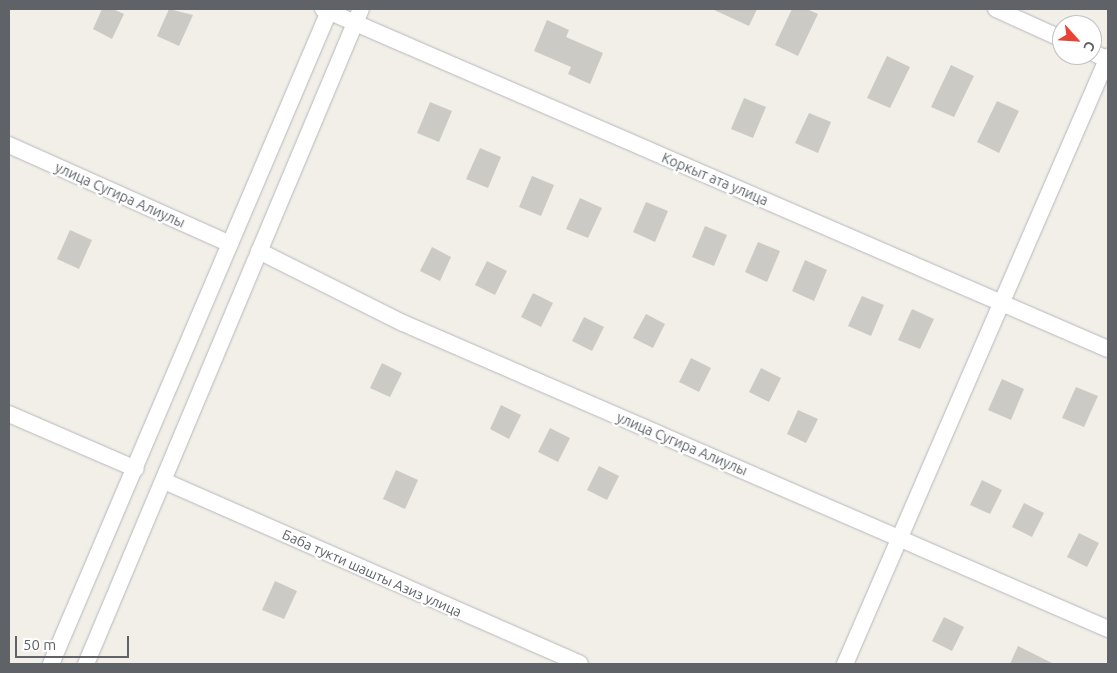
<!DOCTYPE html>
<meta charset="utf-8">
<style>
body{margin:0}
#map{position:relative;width:1117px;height:673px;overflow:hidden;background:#f1efe8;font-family:Ubuntu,sans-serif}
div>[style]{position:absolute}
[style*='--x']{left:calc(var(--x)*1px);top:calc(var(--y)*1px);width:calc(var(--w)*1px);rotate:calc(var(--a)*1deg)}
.building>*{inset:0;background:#cccac5}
.roads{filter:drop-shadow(0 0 1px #b5b8bc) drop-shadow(0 0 1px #b5b8bc)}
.minor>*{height:16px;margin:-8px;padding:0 8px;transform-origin:8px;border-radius:8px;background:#fff}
span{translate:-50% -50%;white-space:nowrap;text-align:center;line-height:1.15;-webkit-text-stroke:4.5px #fff;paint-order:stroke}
.street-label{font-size:14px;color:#5f6368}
.frame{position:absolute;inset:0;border:10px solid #5f6368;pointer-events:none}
.north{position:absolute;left:1052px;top:15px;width:50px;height:50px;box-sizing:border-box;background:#fff;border:1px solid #bfc1c3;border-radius:50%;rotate:116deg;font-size:14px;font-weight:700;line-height:20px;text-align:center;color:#5f6368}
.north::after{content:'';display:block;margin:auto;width:18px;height:22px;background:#ea4335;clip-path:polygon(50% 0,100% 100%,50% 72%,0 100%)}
.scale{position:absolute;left:15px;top:636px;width:114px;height:22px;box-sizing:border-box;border:2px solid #5f6368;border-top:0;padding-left:6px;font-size:15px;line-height:18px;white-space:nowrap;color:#5f6368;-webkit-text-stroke:4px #fff;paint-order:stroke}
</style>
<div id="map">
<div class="building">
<i style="clip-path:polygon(102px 9px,113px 9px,124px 14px,112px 39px,93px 29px)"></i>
<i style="clip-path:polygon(169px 9px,193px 15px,179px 46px,157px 36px)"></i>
<i style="clip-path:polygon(712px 9px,757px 9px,749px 26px)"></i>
<i style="clip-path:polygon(792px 9px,807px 9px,818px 14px,798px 56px,775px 45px)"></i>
<i style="clip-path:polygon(547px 20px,569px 30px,566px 37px,603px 53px,590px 84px,568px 74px,571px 67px,534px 51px)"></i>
<i style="clip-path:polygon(887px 56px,910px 67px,890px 108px,867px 98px)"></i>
<i style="clip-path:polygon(951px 65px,974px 76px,954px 117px,931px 107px)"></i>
<i style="clip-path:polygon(744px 98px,766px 107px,753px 138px,731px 129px)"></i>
<i style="clip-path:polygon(997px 101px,1019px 111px,999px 153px,977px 142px)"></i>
<i style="clip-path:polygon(430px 102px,452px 111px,439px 142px,417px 133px)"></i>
<i style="clip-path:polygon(809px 113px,831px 122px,818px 153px,795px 143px)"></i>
<i style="clip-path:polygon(480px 148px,501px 157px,488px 188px,466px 179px)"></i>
<i style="clip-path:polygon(532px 176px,554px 185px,541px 216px,519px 207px)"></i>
<i style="clip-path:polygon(580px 198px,602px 208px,588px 238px,566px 229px)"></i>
<i style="clip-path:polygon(646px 202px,668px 211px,655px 242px,633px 232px)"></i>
<i style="clip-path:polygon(705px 226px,727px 235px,714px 266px,692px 257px)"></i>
<i style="clip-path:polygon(70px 230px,92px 240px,79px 269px,57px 259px)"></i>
<i style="clip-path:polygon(758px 242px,780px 251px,767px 282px,745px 272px)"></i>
<i style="clip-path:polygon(432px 247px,451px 257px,440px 281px,420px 271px)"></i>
<i style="clip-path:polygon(805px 260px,827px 270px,814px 301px,792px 291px)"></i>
<i style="clip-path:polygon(487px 261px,507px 271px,495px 295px,475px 285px)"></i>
<i style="clip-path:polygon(533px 293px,553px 303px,541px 327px,521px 317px)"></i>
<i style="clip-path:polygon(862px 296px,884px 305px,871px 336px,848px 326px)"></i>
<i style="clip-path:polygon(912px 309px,934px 319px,920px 349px,898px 340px)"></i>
<i style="clip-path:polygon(646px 314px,665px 324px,653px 348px,633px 338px)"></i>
<i style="clip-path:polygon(584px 317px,604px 327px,592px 351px,572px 341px)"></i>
<i style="clip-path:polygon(691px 358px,711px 368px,699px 392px,679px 382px)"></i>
<i style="clip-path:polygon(382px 363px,402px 373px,390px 397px,370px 388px)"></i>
<i style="clip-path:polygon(761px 368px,781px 378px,769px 402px,749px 392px)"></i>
<i style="clip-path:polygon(1002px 379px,1024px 389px,1011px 420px,988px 410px)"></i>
<i style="clip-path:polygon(1076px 387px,1098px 396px,1084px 427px,1062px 418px)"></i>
<i style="clip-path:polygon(501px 405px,521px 415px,509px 439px,490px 429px)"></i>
<i style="clip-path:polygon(798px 410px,818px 419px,806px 443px,787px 434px)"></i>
<i style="clip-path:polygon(550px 428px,570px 438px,558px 462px,538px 452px)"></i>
<i style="clip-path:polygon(599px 466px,619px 476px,607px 500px,587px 490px)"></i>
<i style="clip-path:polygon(396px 470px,418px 480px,405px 509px,383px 499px)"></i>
<i style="clip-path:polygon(982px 480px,1002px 490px,990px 514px,970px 505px)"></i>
<i style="clip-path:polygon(1024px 503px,1044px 513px,1032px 537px,1012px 527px)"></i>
<i style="clip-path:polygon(1079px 533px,1099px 543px,1087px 567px,1067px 557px)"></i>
<i style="clip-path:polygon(275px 581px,297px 591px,284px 619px,262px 610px)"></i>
<i style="clip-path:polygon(944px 617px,964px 627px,952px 651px,932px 641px)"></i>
<i style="clip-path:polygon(1018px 646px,1054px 664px,1010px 664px)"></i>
</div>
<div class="roads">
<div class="minor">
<i style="--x:323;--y:9;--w:855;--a:23.42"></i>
<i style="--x:996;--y:9;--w:72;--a:24.4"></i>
<i style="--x:1092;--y:52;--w:18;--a:27"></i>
<i style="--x:9;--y:145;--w:242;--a:24.1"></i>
<i style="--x:259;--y:251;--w:161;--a:26.6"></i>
<i style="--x:403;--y:323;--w:769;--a:23.46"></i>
<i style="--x:9;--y:414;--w:138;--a:23.4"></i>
<i style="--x:164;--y:481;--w:454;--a:23.7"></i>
<i style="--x:51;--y:664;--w:712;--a:-66.93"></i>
<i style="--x:86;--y:664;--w:710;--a:-67.23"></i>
<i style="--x:845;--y:664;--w:662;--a:-66.57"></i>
</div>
</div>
<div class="street-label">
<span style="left:715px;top:179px;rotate:23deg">Коркыт ата улица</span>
<span style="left:120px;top:195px;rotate:24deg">улица Сугира Алиулы</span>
<span style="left:682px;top:444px;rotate:23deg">улица Сугира Алиулы</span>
<span style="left:372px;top:573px;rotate:24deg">Баба тукти шашты Азиз улица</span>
</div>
<div class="frame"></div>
<div class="north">С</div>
<div class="scale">50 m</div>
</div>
